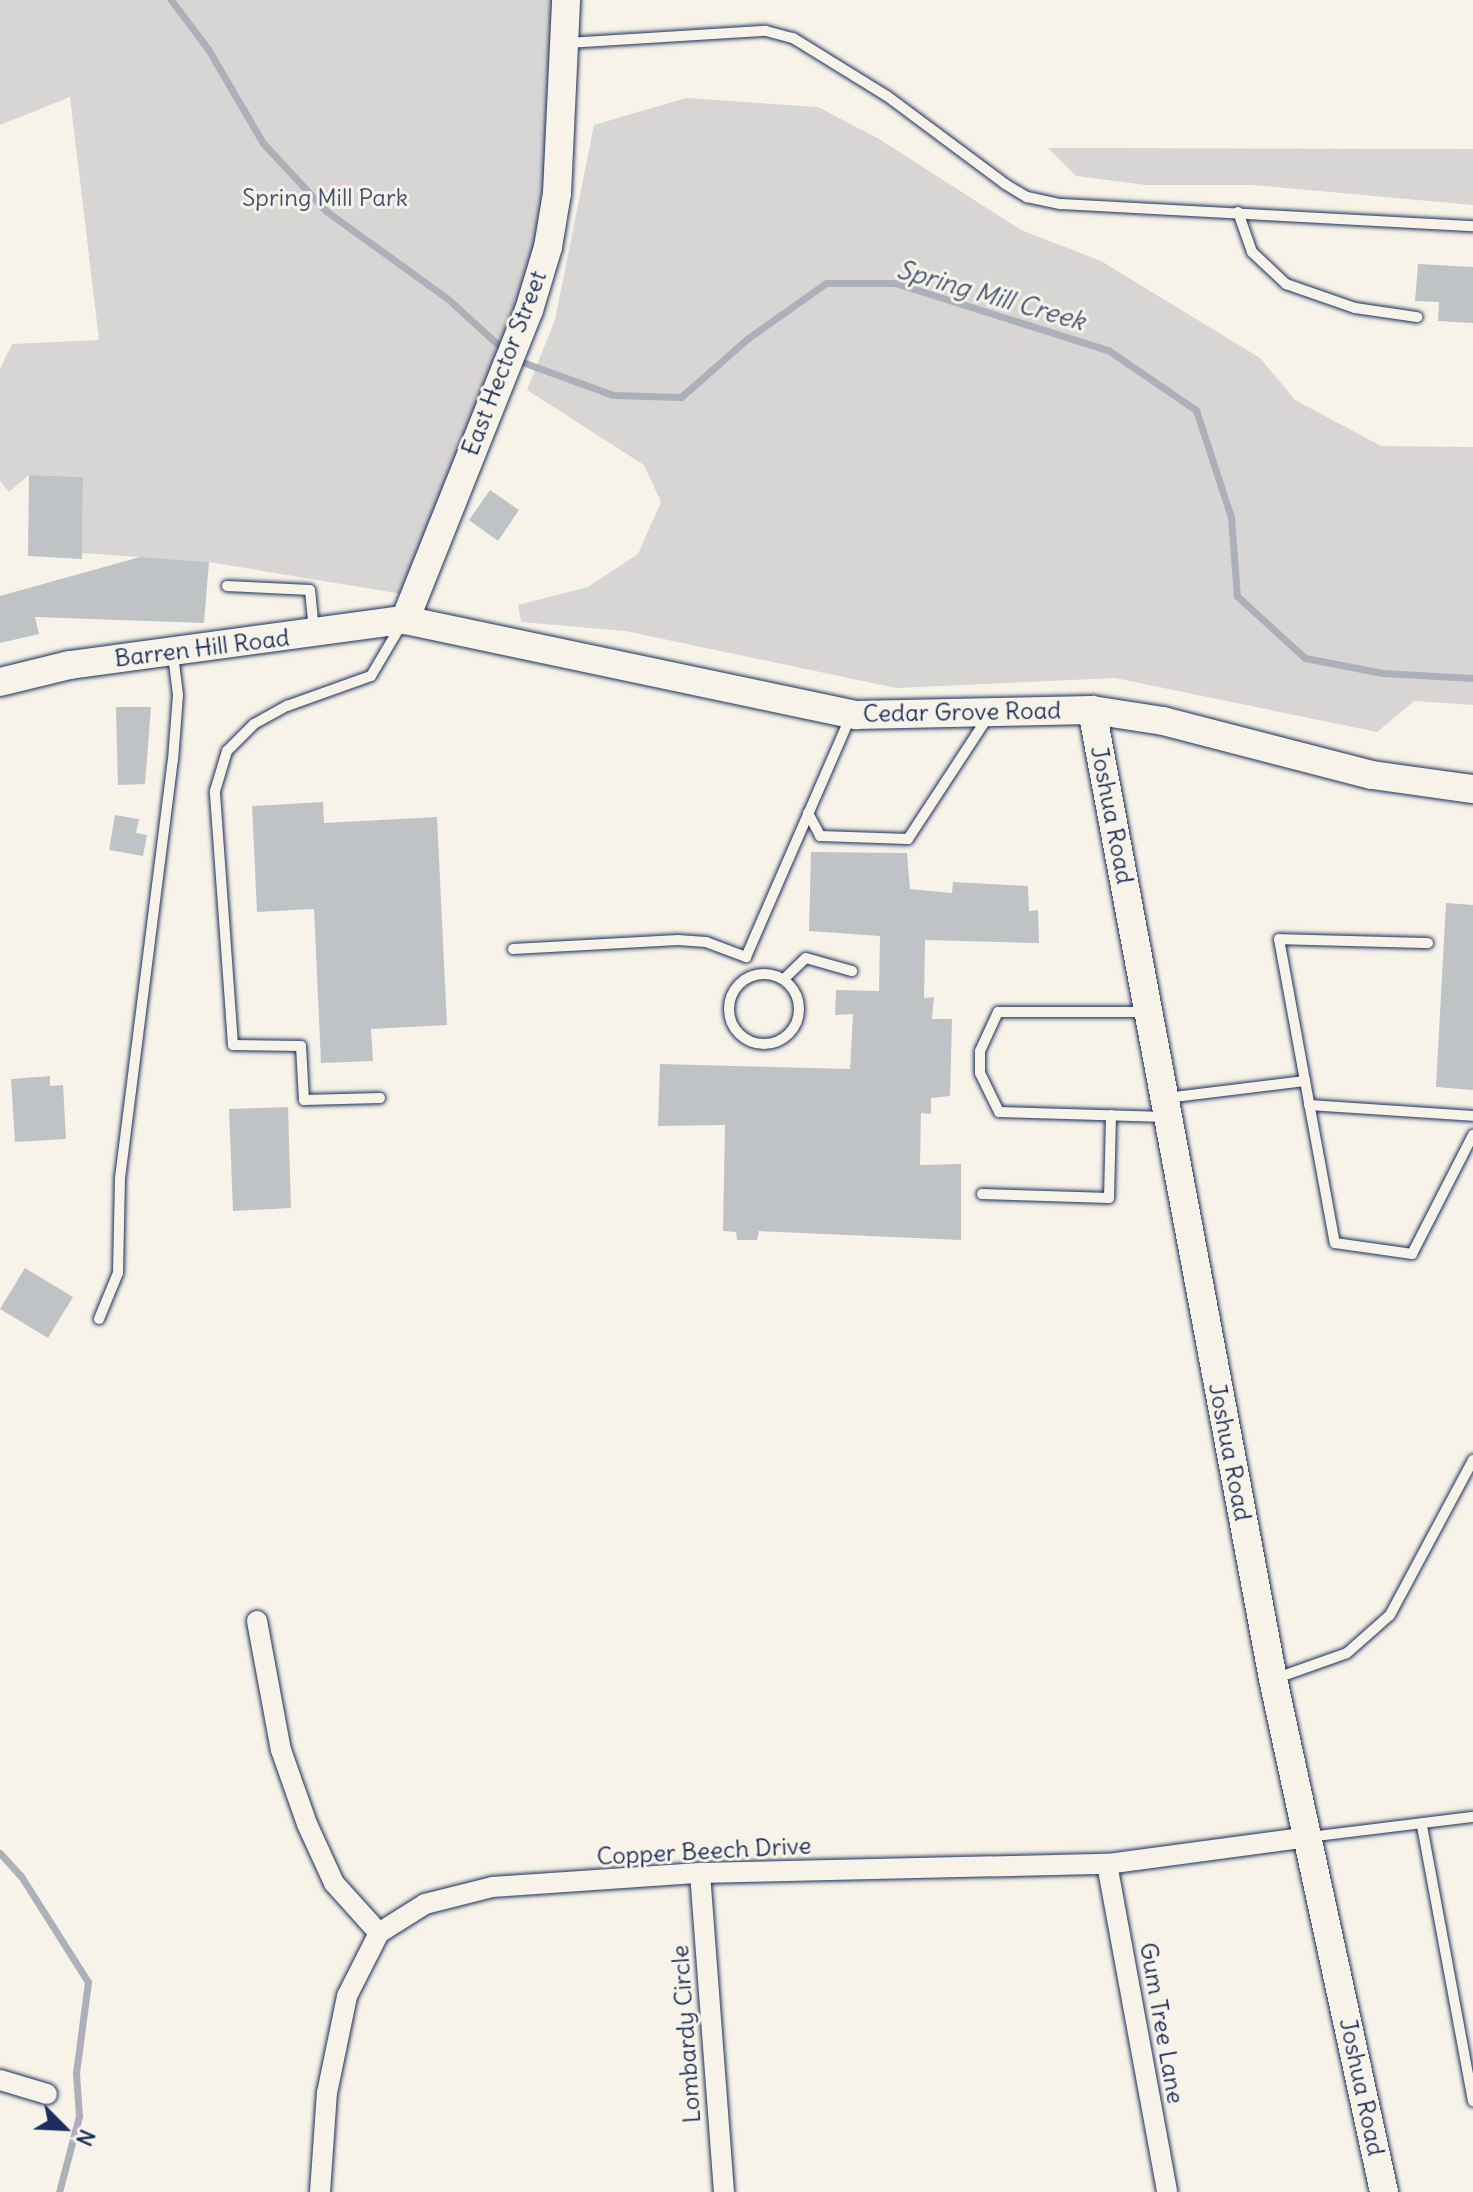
<!DOCTYPE html>
<style>
body{margin:0}
#map{position:relative;width:1473px;height:2192px;overflow:hidden;background:#f7f3e8;font-family:Delius,sans-serif}
div>[style]{position:absolute}
[style*='--x']{left:calc(var(--x)*1px);top:calc(var(--y)*1px);width:calc(var(--w)*1px);rotate:calc(var(--a)*1deg)}
.green>*{inset:0;background:#d7d6d4}
.stream>*{height:7px;margin:-3.5px;padding:0 3.5px;transform-origin:3.5px;border-radius:3.5px;background:#acb0b9}
.building>*{inset:0;background:#c0c3c5}
.roads{filter:drop-shadow(0 0 2px #1b2f5e) drop-shadow(0 0 2px #1b2f5e)}
.lane>*{height:10px;margin:-5px;padding:0 5px;transform-origin:5px;border-radius:5px;background:#f7f3e8}
.lane>.ring{margin:-5px;padding:0;box-sizing:content-box;background:none;border:10px solid #f7f3e8;border-radius:50%}
.street>*{height:20px;margin:-10px;padding:0 10px;transform-origin:10px;border-radius:10px;background:#f7f3e8}
.secondary>*{height:28px;margin:-14px;padding:0 14px;transform-origin:14px;border-radius:14px;background:#f7f3e8}
span{translate:-50% -50%;white-space:nowrap;text-align:center;line-height:1.15;-webkit-text-stroke:6px #f7f3e8;paint-order:stroke}
.park-label{font-size:24px;color:#415076}
.street-label{font-size:24px;color:#1b2f5e}
.water-label{font-size:26px;color:#465679;font-style:italic}
.north{position:absolute;left:24px;top:2088px;width:80px;height:80px;-webkit-text-stroke:6px #f7f3e8;paint-order:stroke;rotate:114deg;font-size:22px;font-weight:700;line-height:32px;text-align:center;color:#1b2f5e}
.north::after{content:'';display:block;margin:auto;width:28px;height:36px;background:#1b2f5e;clip-path:polygon(50% 0,100% 100%,50% 72%,0 100%)}
</style>
<div id="map">
<div class="green">
<i style="clip-path:polygon(0 0,552px 0,557px 193px,414px 596px,209px 562px,82px 553px,83px 477px,29px 475px,9px 492px,0 481px,0 369px,12px 344px,99px 340px,70px 97px,0 125px)"></i>
<i style="clip-path:polygon(686px 98px,818px 107px,879px 139px,1021px 230px,1101px 261px,1260px 358px,1295px 400px,1381px 446px,1473px 447px,1473px 705px,1414px 701px,1377px 732px,1115px 678px,896px 688px,625px 631px,521px 622px,518px 605px,588px 587px,638px 554px,661px 502px,644px 465px,527px 390px,555px 320px,594px 125px)"></i>
<i style="clip-path:polygon(1048px 148px,1473px 149px,1473px 205px,1253px 185px,1146px 185px,1076px 176px)"></i>
</div>
<div class="stream">
<i style="--x:171;--y:0;--w:61;--a:52.9"></i>
<i style="--x:208;--y:49;--w:109;--a:59.7"></i>
<i style="--x:263;--y:143;--w:93;--a:47.2"></i>
<i style="--x:326;--y:211;--w:150;--a:35.8"></i>
<i style="--x:448;--y:299;--w:77;--a:42.4"></i>
<i style="--x:514;--y:359;--w:105;--a:20"></i>
<i style="--x:613;--y:395;--w:68;--a:1.7"></i>
<i style="--x:681;--y:397;--w:88;--a:-41.3"></i>
<i style="--x:747;--y:339;--w:97;--a:-35.3"></i>
<i style="--x:826;--y:283;--w:69;--a:0"></i>
<i style="--x:895;--y:283;--w:223;--a:17.5"></i>
<i style="--x:1108;--y:350;--w:107;--a:34.3"></i>
<i style="--x:1196;--y:410;--w:113;--a:71.9"></i>
<i style="--x:1231;--y:517;--w:79;--a:85.7"></i>
<i style="--x:1237;--y:596;--w:92;--a:42.4"></i>
<i style="--x:1305;--y:658;--w:79;--a:10.9"></i>
<i style="--x:1383;--y:673;--w:90;--a:3.2"></i>
<i style="--x:0;--y:1853;--w:31;--a:48"></i>
<i style="--x:21;--y:1876;--w:125;--a:57.7"></i>
<i style="--x:88;--y:1982;--w:92;--a:97.5"></i>
<i style="--x:76;--y:2073;--w:43;--a:86"></i>
<i style="--x:79;--y:2116;--w:79;--a:104.7"></i>
</div>
<div class="building">
<i style="clip-path:polygon(1418px 264px,1473px 267px,1473px 323px,1438px 321px,1439px 302px,1415px 301px)"></i>
<i style="clip-path:polygon(29px 475px,83px 477px,82px 559px,28px 556px)"></i>
<i style="clip-path:polygon(490px 490px,519px 510px,498px 541px,469px 520px)"></i>
<i style="clip-path:polygon(140px 557px,209px 562px,204px 623px,35px 617px,39px 634px,0 643px,0 596px)"></i>
<i style="clip-path:polygon(116px 707px,151px 707px,145px 784px,118px 785px)"></i>
<i style="clip-path:polygon(323px 802px,324px 823px,437px 817px,447px 1025px,371px 1029px,373px 1061px,321px 1063px,314px 909px,257px 912px,252px 806px)"></i>
<i style="clip-path:polygon(115px 815px,139px 819px,136px 833px,147px 835px,143px 856px,109px 850px)"></i>
<i style="clip-path:polygon(811px 852px,907px 853px,910px 889px,952px 893px,953px 882px,1028px 886px,1029px 911px,1038px 910px,1039px 943px,925px 940px,924px 998px,934px 997px,932px 1019px,952px 1019px,950px 1096px,931px 1098px,931px 1114px,921px 1113px,920px 1165px,961px 1164px,961px 1240px,759px 1231px,757px 1240px,737px 1240px,736px 1232px,723px 1231px,725px 1125px,658px 1126px,660px 1064px,850px 1069px,853px 1014px,835px 1015px,836px 990px,879px 991px,880px 936px,809px 931px)"></i>
<i style="clip-path:polygon(1446px 903px,1473px 905px,1473px 1090px,1436px 1087px)"></i>
<i style="clip-path:polygon(50px 1076px,50px 1086px,63px 1085px,66px 1139px,15px 1142px,11px 1079px)"></i>
<i style="clip-path:polygon(288px 1107px,291px 1208px,233px 1211px,229px 1109px)"></i>
<i style="clip-path:polygon(25px 1268px,73px 1297px,48px 1338px,0 1309px)"></i>
</div>
<div class="roads">
<div class="lane">
<i style="--x:567;--y:43;--w:199;--a:-3.5"></i>
<i style="--x:766;--y:31;--w:28;--a:15"></i>
<i style="--x:793;--y:38;--w:110;--a:31.7"></i>
<i style="--x:887;--y:96;--w:147;--a:36.7"></i>
<i style="--x:1005;--y:184;--w:26;--a:31"></i>
<i style="--x:1027;--y:197;--w:35;--a:12"></i>
<i style="--x:1061;--y:204;--w:413;--a:3.1"></i>
<i style="--x:1238;--y:212;--w:42;--a:70.7"></i>
<i style="--x:1252;--y:252;--w:47;--a:43.3"></i>
<i style="--x:1286;--y:284;--w:73;--a:19.2"></i>
<i style="--x:1355;--y:308;--w:63;--a:8.3"></i>
<i style="--x:227;--y:586;--w:83;--a:2.8"></i>
<i style="--x:310;--y:590;--w:41;--a:84.4"></i>
<i style="--x:808;--y:813;--w:26;--a:62"></i>
<i style="--x:820;--y:836;--w:88;--a:2"></i>
<i style="--x:908;--y:839;--w:148;--a:-56.8"></i>
<i style="--x:1428;--y:943;--w:149;--a:-178.5"></i>
<i style="--x:1279;--y:939;--w:309;--a:79.6"></i>
<i style="--x:1335;--y:1243;--w:78;--a:8.1"></i>
<i style="--x:1412;--y:1254;--w:134;--a:-62.9"></i>
<i style="--x:513;--y:949;--w:165;--a:-3.1"></i>
<i style="--x:678;--y:940;--w:28;--a:4"></i>
<i style="--x:706;--y:942;--w:43;--a:20.6"></i>
<i style="--x:746;--y:957;--w:263;--a:-66.5"></i>
<i class="ring" style="left:729px;top:974px;width:60px;height:60px"></i>
<i style="--x:784;--y:979;--w:30;--a:-44"></i>
<i style="--x:806;--y:958;--w:48;--a:15.8"></i>
<i style="--x:1146;--y:1012;--w:148;--a:180"></i>
<i style="--x:998;--y:1012;--w:43;--a:114.8"></i>
<i style="--x:980;--y:1051;--w:22;--a:90"></i>
<i style="--x:980;--y:1073;--w:43;--a:64"></i>
<i style="--x:999;--y:1112;--w:167;--a:1.7"></i>
<i style="--x:380;--y:1098;--w:76;--a:178.5"></i>
<i style="--x:304;--y:1100;--w:54;--a:-93.2"></i>
<i style="--x:301;--y:1046;--w:68;--a:-179.2"></i>
<i style="--x:233;--y:1045;--w:255;--a:-94.1"></i>
<i style="--x:215;--y:791;--w:42;--a:-73.3"></i>
<i style="--x:227;--y:751;--w:38;--a:-45"></i>
<i style="--x:254;--y:724;--w:38;--a:-29"></i>
<i style="--x:287;--y:706;--w:89;--a:-19.7"></i>
<i style="--x:371;--y:676;--w:59;--a:-59.5"></i>
<i style="--x:1166;--y:1098;--w:140;--a:-7"></i>
<i style="--x:1309;--y:1105;--w:164;--a:3.8"></i>
<i style="--x:982;--y:1194;--w:127;--a:1.8"></i>
<i style="--x:1109;--y:1198;--w:83;--a:-88.6"></i>
<i style="--x:99;--y:1319;--w:50;--a:-67.6"></i>
<i style="--x:118;--y:1273;--w:95;--a:-88.8"></i>
<i style="--x:120;--y:1178;--w:421;--a:-82.8"></i>
<i style="--x:173;--y:760;--w:65;--a:-85.6"></i>
<i style="--x:178;--y:695;--w:41;--a:-97"></i>
<i style="--x:1274;--y:1679;--w:77;--a:-19.6"></i>
<i style="--x:1347;--y:1653;--w:57;--a:-41.5"></i>
<i style="--x:1390;--y:1615;--w:176;--a:-61.8"></i>
<i style="--x:1422;--y:1826;--w:280;--a:79.5"></i>
<i style="--x:1309;--y:1837;--w:165;--a:-7"></i>
</div>
<div class="street">
<i style="--x:257;--y:1621;--w:131;--a:79.5"></i>
<i style="--x:281;--y:1750;--w:78;--a:70.6"></i>
<i style="--x:307;--y:1824;--w:65;--a:65.4"></i>
<i style="--x:334;--y:1883;--w:67;--a:48"></i>
<i style="--x:1107;--y:1864;--w:333;--a:79.6"></i>
<i style="--x:700;--y:1873;--w:320;--a:85.7"></i>
<i style="--x:0;--y:2080;--w:49;--a:16.6"></i>
<i style="--x:320;--y:2192;--w:99;--a:-86"></i>
<i style="--x:327;--y:2093;--w:99;--a:-78.3"></i>
<i style="--x:347;--y:1996;--w:71;--a:-63.1"></i>
<i style="--x:379;--y:1933;--w:54;--a:-32.2"></i>
<i style="--x:425;--y:1904;--w:69;--a:-14.2"></i>
<i style="--x:492;--y:1887;--w:208;--a:-3.9"></i>
<i style="--x:700;--y:1873;--w:407;--a:-1.3"></i>
<i style="--x:1107;--y:1864;--w:204;--a:-7.6"></i>
</div>
<div class="secondary">
<i style="--x:405;--y:620;--w:334;--a:-68.2"></i>
<i style="--x:529;--y:310;--w:66;--a:-73.2"></i>
<i style="--x:548;--y:247;--w:55;--a:-80.5"></i>
<i style="--x:557;--y:193;--w:193;--a:-87.3"></i>
<i style="--x:0;--y:682;--w:72;--a:-13.7"></i>
<i style="--x:70;--y:665;--w:338;--a:-7.7"></i>
<i style="--x:405;--y:620;--w:461;--a:11.9"></i>
<i style="--x:856;--y:715;--w:236;--a:-1.2"></i>
<i style="--x:1092;--y:710;--w:72;--a:8.8"></i>
<i style="--x:1163;--y:721;--w:216;--a:14.5"></i>
<i style="--x:1372;--y:775;--w:102;--a:7.9"></i>
<i style="--x:1092;--y:710;--w:986;--a:79.42"></i>
<i style="--x:1273;--y:1679;--w:525;--a:77.79"></i>
</div>
</div>
<div class="park-label">
<span style="left:325px;top:198px">Spring Mill Park</span>
</div>
<div class="street-label">
<span style="left:504px;top:363px;rotate:-69deg">East Hector Street</span>
<span style="left:202px;top:648px;rotate:-7deg">Barren Hill Road</span>
<span style="left:962px;top:712px;rotate:-1deg">Cedar Grove Road</span>
<span style="left:1112px;top:815px;rotate:79deg">Joshua Road</span>
<span style="left:1230px;top:1452px;rotate:79deg">Joshua Road</span>
<span style="left:704px;top:1851px;rotate:-3deg">Copper Beech Drive</span>
<span style="left:1162px;top:2023px;rotate:80deg">Gum Tree Lane</span>
<span style="left:686px;top:2034px;rotate:-94deg">Lombardy Circle</span>
<span style="left:1362px;top:2087px;rotate:78deg">Joshua Road</span>
</div>
<div class="water-label">
<span style="left:991px;top:295px;rotate:16deg">Spring Mill Creek</span>
</div>
<div class="north">N</div>
</div>
